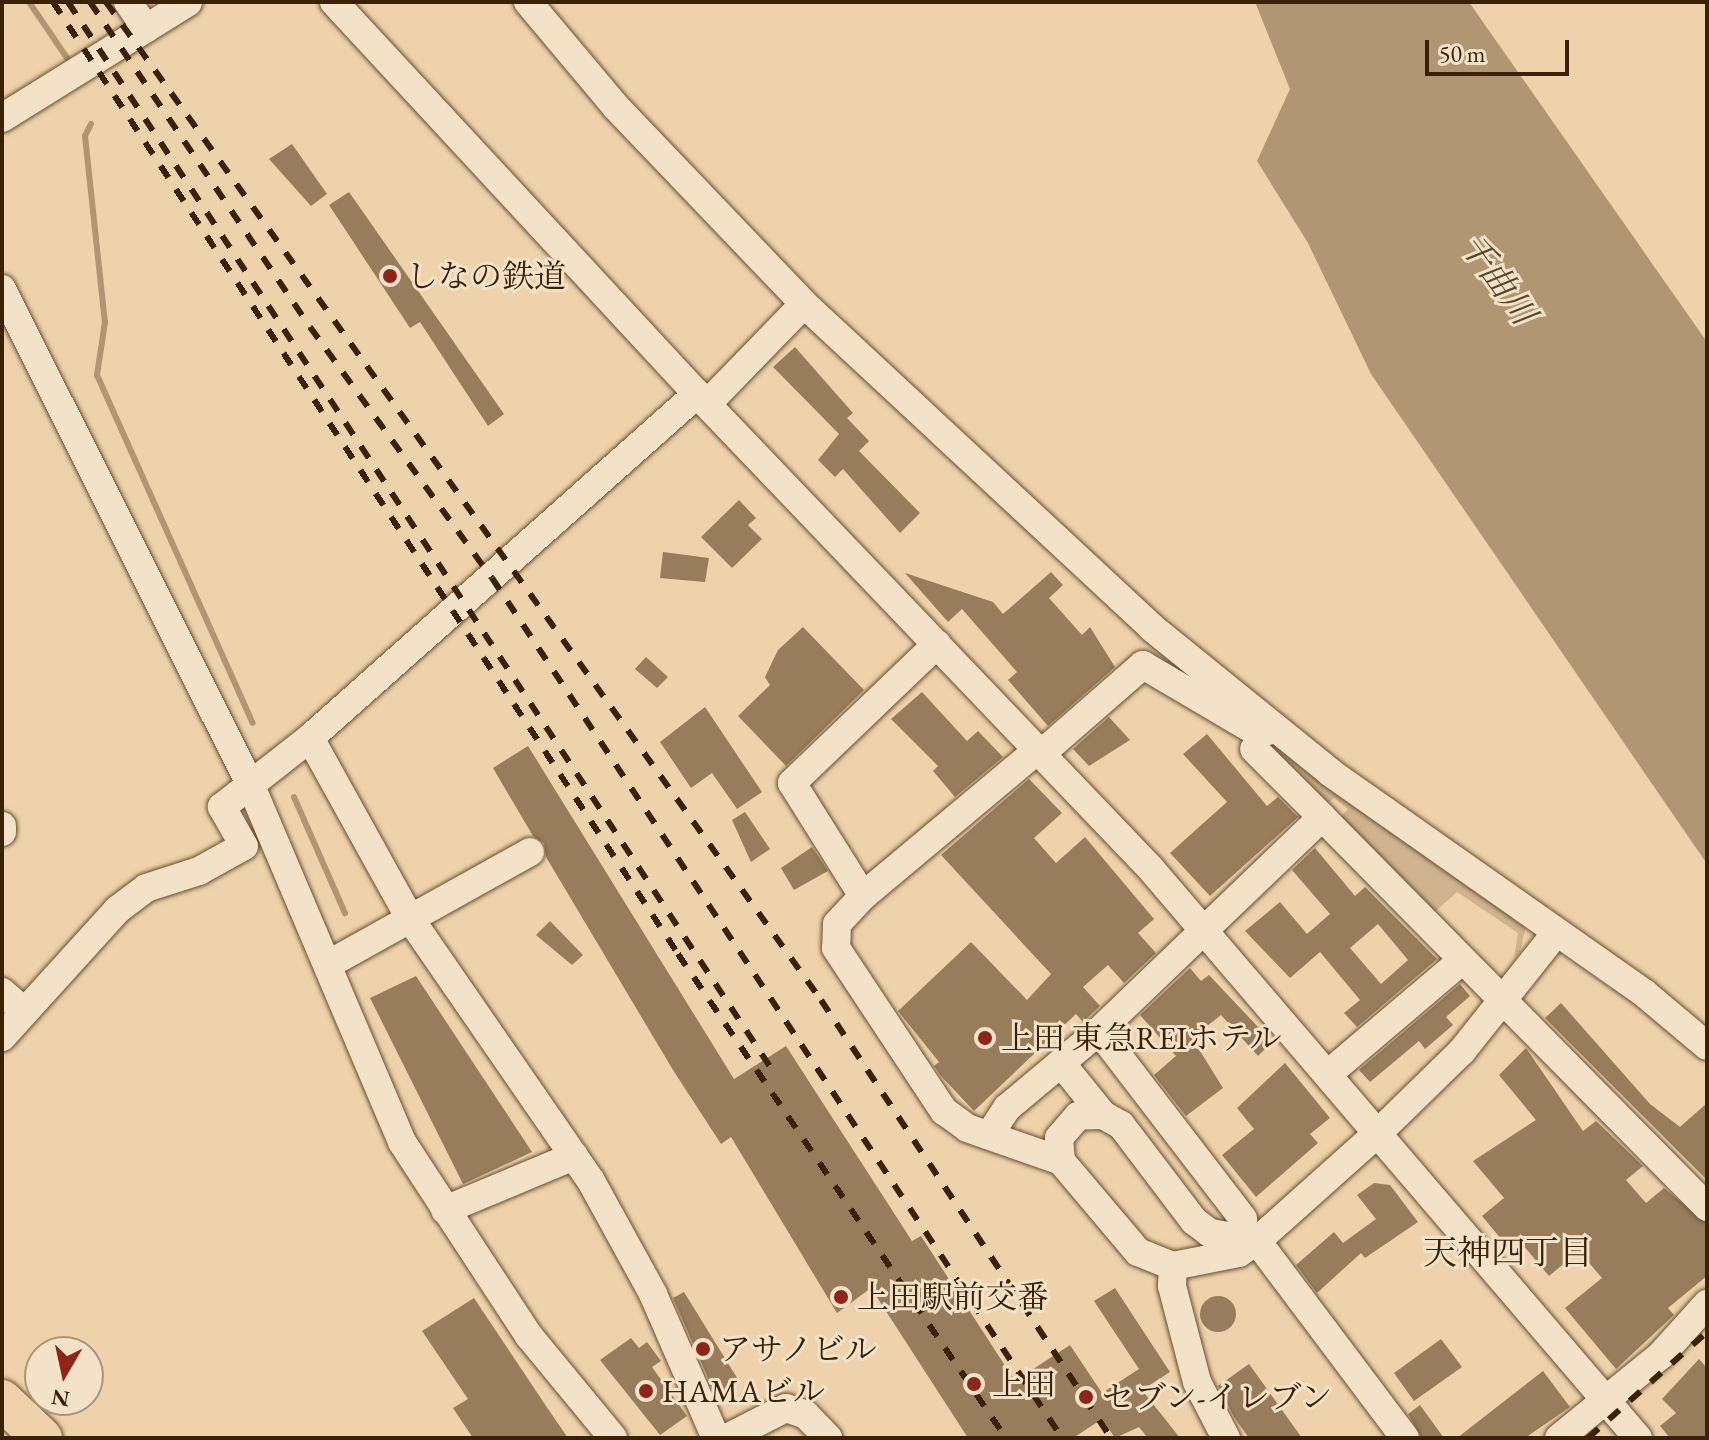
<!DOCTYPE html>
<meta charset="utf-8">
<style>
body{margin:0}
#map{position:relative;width:1709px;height:1440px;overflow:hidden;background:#eed2ab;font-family:"EB Garamond","Noto Serif JP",serif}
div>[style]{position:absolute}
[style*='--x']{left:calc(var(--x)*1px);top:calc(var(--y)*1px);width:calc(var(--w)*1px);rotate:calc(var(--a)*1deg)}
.green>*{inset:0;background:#d0b48f}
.water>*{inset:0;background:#b19673}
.stream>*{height:6px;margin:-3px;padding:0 3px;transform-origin:3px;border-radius:3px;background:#b19673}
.building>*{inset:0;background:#987d5c}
.round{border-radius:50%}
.roads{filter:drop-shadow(0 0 2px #684d2f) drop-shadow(0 0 2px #684d2f)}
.minor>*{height:28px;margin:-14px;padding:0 14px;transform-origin:14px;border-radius:14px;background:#f4e2c8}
.highway>*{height:40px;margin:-20px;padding:0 20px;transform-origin:20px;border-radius:20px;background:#eed2ab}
.rail>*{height:6px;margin-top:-3px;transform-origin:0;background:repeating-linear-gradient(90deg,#3b2106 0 14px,transparent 0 28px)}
.dots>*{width:22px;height:22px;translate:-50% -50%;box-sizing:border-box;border:4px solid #f4e2c8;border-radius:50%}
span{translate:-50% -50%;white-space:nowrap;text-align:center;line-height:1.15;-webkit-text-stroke:6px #f4e2c8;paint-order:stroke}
.poi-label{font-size:32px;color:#3b2106}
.left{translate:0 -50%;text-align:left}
.water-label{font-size:34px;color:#5e4427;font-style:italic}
.neighbourhood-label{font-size:34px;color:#3b2106}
.frame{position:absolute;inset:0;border:4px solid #3b2106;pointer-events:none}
.north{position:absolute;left:24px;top:1336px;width:80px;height:80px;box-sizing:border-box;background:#f4e2c8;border:2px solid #aa957a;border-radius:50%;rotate:189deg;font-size:22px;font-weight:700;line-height:32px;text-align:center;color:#3b2106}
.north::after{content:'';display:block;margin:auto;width:28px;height:36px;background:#8f2418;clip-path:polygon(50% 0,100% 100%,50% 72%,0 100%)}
.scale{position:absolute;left:1425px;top:40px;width:144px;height:36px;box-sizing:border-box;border:4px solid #3b2106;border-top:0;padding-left:10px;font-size:24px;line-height:28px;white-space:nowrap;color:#3b2106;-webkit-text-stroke:6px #f4e2c8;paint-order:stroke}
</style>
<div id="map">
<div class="green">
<i style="clip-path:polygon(1268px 752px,1292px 756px,1526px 926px,1520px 952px,1514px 958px,1518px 933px,1457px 892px,1429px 917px,1336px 822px,1348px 809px,1334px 798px,1322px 808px)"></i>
</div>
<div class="water">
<i style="clip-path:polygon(1255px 2px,1469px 2px,1707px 342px,1707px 864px,1371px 374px,1308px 243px,1257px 161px,1290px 89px)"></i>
</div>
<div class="stream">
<i style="--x:29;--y:2;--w:68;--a:55.8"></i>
<i style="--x:91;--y:124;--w:13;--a:117"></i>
<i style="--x:85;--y:136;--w:187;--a:83.9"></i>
<i style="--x:105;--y:322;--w:54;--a:98.6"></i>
<i style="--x:97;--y:375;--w:381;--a:65.9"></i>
<i style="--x:294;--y:797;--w:127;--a:66.3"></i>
</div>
<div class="building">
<i style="clip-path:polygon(292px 144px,327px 194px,311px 206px,269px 159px)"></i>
<i style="clip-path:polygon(349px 192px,504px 414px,488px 426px,420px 322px,410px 328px,329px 205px)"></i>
<i style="clip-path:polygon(795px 347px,853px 413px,847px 418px,869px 441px,859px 451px,920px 513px,900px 533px,843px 469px,835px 477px,818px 460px,839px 434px,773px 367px)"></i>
<i style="clip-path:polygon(739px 500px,756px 518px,748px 525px,762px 539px,732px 568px,701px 537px)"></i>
<i style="clip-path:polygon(663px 552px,709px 558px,705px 582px,660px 578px)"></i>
<i style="clip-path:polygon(1051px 572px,1063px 585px,1049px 598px,1082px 635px,1090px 627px,1115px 667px,1048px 726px,1008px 680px,1017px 672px,962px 609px,948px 622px,905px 573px,993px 602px,1003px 614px)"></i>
<i style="clip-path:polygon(803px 627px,864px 690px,786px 766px,738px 716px,770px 685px,765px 677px,778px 650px)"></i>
<i style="clip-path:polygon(646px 657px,668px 677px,657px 688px,635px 669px)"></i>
<i style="clip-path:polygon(922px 692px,967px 741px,978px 731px,1003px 757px,955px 797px,933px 771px,938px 766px,891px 719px)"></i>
<i style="clip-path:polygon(705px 707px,762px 792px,737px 809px,712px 773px,691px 788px,660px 742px)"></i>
<i style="clip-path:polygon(1109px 717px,1130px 740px,1089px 766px,1073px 749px)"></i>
<i style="clip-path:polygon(1207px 734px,1267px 806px,1278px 797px,1298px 817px,1210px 896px,1170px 853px,1227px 802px,1183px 754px)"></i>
<i style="clip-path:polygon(528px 746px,734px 1079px,786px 1046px,912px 1241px,921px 1236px,1015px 1381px,1070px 1345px,1102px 1393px,1139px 1369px,1094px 1301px,1115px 1288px,1170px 1372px,1142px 1390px,1180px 1438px,1148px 1438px,1139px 1427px,1115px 1438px,1102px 1419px,1073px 1438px,968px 1438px,871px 1288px,837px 1313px,731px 1137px,721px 1144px,673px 1070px,546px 857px,544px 843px,533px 836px,493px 768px)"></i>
<i style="clip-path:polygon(1029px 779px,1062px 813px,1034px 838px,1056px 863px,1085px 837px,1154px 919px,1138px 933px,1156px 953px,1124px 983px,1108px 965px,1083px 987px,1100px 1006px,1083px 1022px,1076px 1014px,974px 1111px,941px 1076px,934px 1066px,939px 1062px,898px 1011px,971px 942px,1027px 1000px,1051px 974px,941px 855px)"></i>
<i style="clip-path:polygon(745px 812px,770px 849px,751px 862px,732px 820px)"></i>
<i style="clip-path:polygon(812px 847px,828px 871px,794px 890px,781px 868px)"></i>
<i style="clip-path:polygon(evenodd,1315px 848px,1355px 896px,1365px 887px,1437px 959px,1357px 1027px,1344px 1013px,1360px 1000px,1320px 952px,1290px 978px,1245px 931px,1280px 902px,1307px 934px,1330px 914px,1292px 870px,1315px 848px,1378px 924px,1408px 960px,1381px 984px,1350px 948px,1378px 924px)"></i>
<i style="clip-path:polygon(550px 921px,583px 955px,572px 965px,536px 935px)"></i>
<i style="clip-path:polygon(1190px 968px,1201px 981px,1209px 975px,1259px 1028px,1255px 1032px,1267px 1047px,1258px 1056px,1221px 1015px,1192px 1038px,1223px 1088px,1186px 1116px,1154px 1075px,1176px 1056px,1140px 1015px)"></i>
<i style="clip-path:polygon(416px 976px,532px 1152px,463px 1184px,370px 998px)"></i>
<i style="clip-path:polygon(1460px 984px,1470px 996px,1446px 1017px,1453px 1025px,1425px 1049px,1419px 1041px,1370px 1082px,1359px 1070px)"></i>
<i style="clip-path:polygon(1561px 1003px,1650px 1104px,1680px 1127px,1707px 1103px,1707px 1180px,1545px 1018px)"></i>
<i style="clip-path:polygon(1526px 1048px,1583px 1131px,1596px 1121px,1643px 1166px,1626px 1180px,1646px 1203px,1664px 1188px,1707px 1224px,1707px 1276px,1668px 1308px,1674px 1315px,1616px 1369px,1565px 1308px,1602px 1278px,1579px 1251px,1549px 1276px,1517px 1238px,1507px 1246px,1482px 1216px,1504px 1198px,1473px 1161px,1536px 1120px,1499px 1075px)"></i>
<i style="clip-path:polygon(1285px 1063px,1330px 1118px,1310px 1134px,1318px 1143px,1256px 1197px,1222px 1155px,1254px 1129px,1237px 1108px)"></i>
<i style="clip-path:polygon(1374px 1183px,1390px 1185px,1418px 1222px,1365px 1258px,1361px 1253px,1317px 1293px,1296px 1265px,1334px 1232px,1343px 1243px,1376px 1219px,1357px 1195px)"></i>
<i style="clip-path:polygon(684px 1292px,739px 1381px,716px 1396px,673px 1298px)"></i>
<i class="round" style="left:1200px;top:1296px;width:36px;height:36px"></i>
<i style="clip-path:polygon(474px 1298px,548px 1409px,568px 1438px,473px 1438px,453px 1408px,468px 1399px,422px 1331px)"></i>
<i style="clip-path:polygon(631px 1338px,639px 1348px,647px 1342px,661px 1361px,652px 1367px,687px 1416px,660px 1435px,600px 1360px)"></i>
<i style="clip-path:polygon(1441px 1339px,1462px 1367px,1414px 1401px,1394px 1373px)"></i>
<i style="clip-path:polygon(1699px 1359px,1707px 1368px,1707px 1438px,1670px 1438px,1660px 1426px,1676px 1413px,1662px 1399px)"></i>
<i style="clip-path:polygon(1249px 1364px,1302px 1438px,1249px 1438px,1234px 1417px,1218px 1386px)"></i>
<i style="clip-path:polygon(1543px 1371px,1570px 1407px,1525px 1438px,1457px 1438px)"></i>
<i style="clip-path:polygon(1420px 1405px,1444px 1438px,1422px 1438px,1408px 1414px)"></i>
</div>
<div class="roads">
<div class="minor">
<i style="--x:128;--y:2;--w:32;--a:56"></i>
<i style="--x:334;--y:2;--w:534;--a:47.2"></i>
<i style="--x:697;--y:394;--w:657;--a:46.29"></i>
<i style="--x:1151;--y:869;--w:749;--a:49.44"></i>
<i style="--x:528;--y:2;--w:137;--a:50"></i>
<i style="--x:616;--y:107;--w:272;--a:46.3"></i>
<i style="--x:804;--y:304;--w:474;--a:42.9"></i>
<i style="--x:1151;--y:627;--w:232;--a:39"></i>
<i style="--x:1331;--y:773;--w:383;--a:35.1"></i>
<i style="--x:1644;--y:993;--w:82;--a:40.1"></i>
<i style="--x:2;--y:118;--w:219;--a:-31.9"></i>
<i style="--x:2;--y:289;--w:556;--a:63.39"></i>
<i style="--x:251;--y:786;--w:387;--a:67"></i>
<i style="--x:402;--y:1142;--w:232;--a:56.8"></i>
<i style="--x:529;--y:1336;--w:132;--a:50.5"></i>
<i style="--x:707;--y:404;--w:139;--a:-45.9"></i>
<i style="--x:937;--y:644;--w:201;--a:136.2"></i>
<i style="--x:792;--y:783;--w:133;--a:57.9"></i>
<i style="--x:863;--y:896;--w:38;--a:133"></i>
<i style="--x:837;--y:924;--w:24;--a:92"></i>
<i style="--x:836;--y:948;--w:196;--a:56.5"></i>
<i style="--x:944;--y:1111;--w:29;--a:36"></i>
<i style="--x:967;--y:1128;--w:100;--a:19.3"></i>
<i style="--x:310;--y:738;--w:208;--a:61"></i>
<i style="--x:411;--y:920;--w:317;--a:55.4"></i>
<i style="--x:591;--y:1181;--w:129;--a:61.2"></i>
<i style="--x:653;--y:1294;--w:157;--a:66.4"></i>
<i style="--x:1042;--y:753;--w:134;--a:-41.1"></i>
<i style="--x:1143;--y:665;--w:130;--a:30.5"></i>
<i style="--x:1255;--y:731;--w:13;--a:0"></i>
<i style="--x:1322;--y:817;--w:548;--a:45.37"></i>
<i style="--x:2;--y:826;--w:6;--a:90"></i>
<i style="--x:863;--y:896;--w:229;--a:-39.9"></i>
<i style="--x:329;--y:964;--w:230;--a:-29.1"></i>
<i style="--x:2;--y:992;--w:29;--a:41"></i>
<i style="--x:1099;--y:1031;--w:237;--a:52.5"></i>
<i style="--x:2;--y:1037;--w:171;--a:-47.8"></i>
<i style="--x:117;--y:910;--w:36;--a:-37"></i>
<i style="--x:146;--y:888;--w:56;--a:-17.8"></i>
<i style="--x:199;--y:871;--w:51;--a:-29.1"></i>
<i style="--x:244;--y:846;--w:45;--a:-119.4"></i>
<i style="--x:222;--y:807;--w:112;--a:-38.1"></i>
<i style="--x:310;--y:738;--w:518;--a:-41.63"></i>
<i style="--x:1061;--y:1063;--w:67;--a:51.1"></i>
<i style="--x:1328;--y:1074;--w:173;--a:-40.3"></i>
<i style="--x:990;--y:1134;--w:31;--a:-57"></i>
<i style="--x:1007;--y:1108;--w:120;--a:-39.9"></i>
<i style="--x:1099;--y:1031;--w:309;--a:-43.8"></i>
<i style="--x:1322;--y:817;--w:96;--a:-135"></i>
<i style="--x:445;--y:1210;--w:140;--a:-22.7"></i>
<i style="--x:1173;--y:1266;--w:20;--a:93"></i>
<i style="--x:1172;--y:1286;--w:99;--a:75.4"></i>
<i style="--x:1197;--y:1382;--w:63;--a:62.6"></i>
<i style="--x:727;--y:1438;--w:66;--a:-27"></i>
<i style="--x:786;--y:1408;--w:21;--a:19"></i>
<i style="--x:806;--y:1415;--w:32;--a:46"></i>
<i style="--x:1405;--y:1438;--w:246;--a:-126.9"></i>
<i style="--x:1257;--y:1241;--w:48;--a:-170.3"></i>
<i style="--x:1210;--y:1233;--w:20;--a:-143"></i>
<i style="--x:1194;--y:1221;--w:121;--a:-127.2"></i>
<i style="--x:1121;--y:1125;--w:21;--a:-151"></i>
<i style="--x:1103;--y:1115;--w:25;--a:178"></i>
<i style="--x:1078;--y:1116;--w:29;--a:131"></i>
<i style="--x:1059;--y:1138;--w:23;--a:85"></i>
<i style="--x:1061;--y:1161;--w:119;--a:49.8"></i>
<i style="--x:1138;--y:1252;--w:38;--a:22"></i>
<i style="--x:1173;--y:1266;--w:67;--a:-11.1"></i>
<i style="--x:1239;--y:1253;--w:22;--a:-34"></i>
<i style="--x:1257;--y:1241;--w:162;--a:-41.8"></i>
<i style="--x:1378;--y:1133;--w:117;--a:-44.3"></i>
<i style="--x:1462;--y:1051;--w:149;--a:-51.5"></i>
<i style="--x:1559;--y:1438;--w:132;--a:-39.1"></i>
<i style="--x:1661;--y:1355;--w:69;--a:-48"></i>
</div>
<div class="highway">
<i style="--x:2;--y:1400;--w:55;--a:43.5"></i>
</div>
</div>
<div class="rail">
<i style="--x:53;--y:2;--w:1139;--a:56.71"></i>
<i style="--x:678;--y:954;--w:585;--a:55.88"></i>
<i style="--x:68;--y:2;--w:1277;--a:56.6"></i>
<i style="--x:90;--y:2;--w:392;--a:55.9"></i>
<i style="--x:310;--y:327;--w:310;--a:54.1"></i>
<i style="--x:492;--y:578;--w:1032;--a:56.46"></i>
<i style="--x:106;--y:2;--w:1228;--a:54.38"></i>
<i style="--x:821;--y:1000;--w:525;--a:56.49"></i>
<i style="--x:1588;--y:1438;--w:159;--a:-41.7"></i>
</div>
<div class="dots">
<i style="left:390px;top:276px;background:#8f2418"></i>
<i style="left:985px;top:1038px;background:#8f2418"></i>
<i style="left:841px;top:1297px;background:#8f2418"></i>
<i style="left:703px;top:1349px;background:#8f2418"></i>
<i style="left:974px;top:1384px;background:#8f2418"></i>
<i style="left:646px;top:1391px;background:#8f2418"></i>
<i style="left:1086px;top:1397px;background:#8f2418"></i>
</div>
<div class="poi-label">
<span class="left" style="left:406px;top:276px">しなの鉄道</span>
<span class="left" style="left:1001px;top:1038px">上田 東急REIホテル</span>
<span class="left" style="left:857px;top:1297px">上田駅前交番</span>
<span class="left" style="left:719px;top:1349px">アサノビル</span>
<span class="left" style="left:992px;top:1384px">上田</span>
<span class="left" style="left:662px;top:1391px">HAMAビル</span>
<span class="left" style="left:1102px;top:1397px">セブン-イレブン</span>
</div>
<div class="water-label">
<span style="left:1498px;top:279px;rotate:54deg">千曲川</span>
</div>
<div class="neighbourhood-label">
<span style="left:1508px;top:1253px">天神四丁目</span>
</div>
<div class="frame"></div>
<div class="north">N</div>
<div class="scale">50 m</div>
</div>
